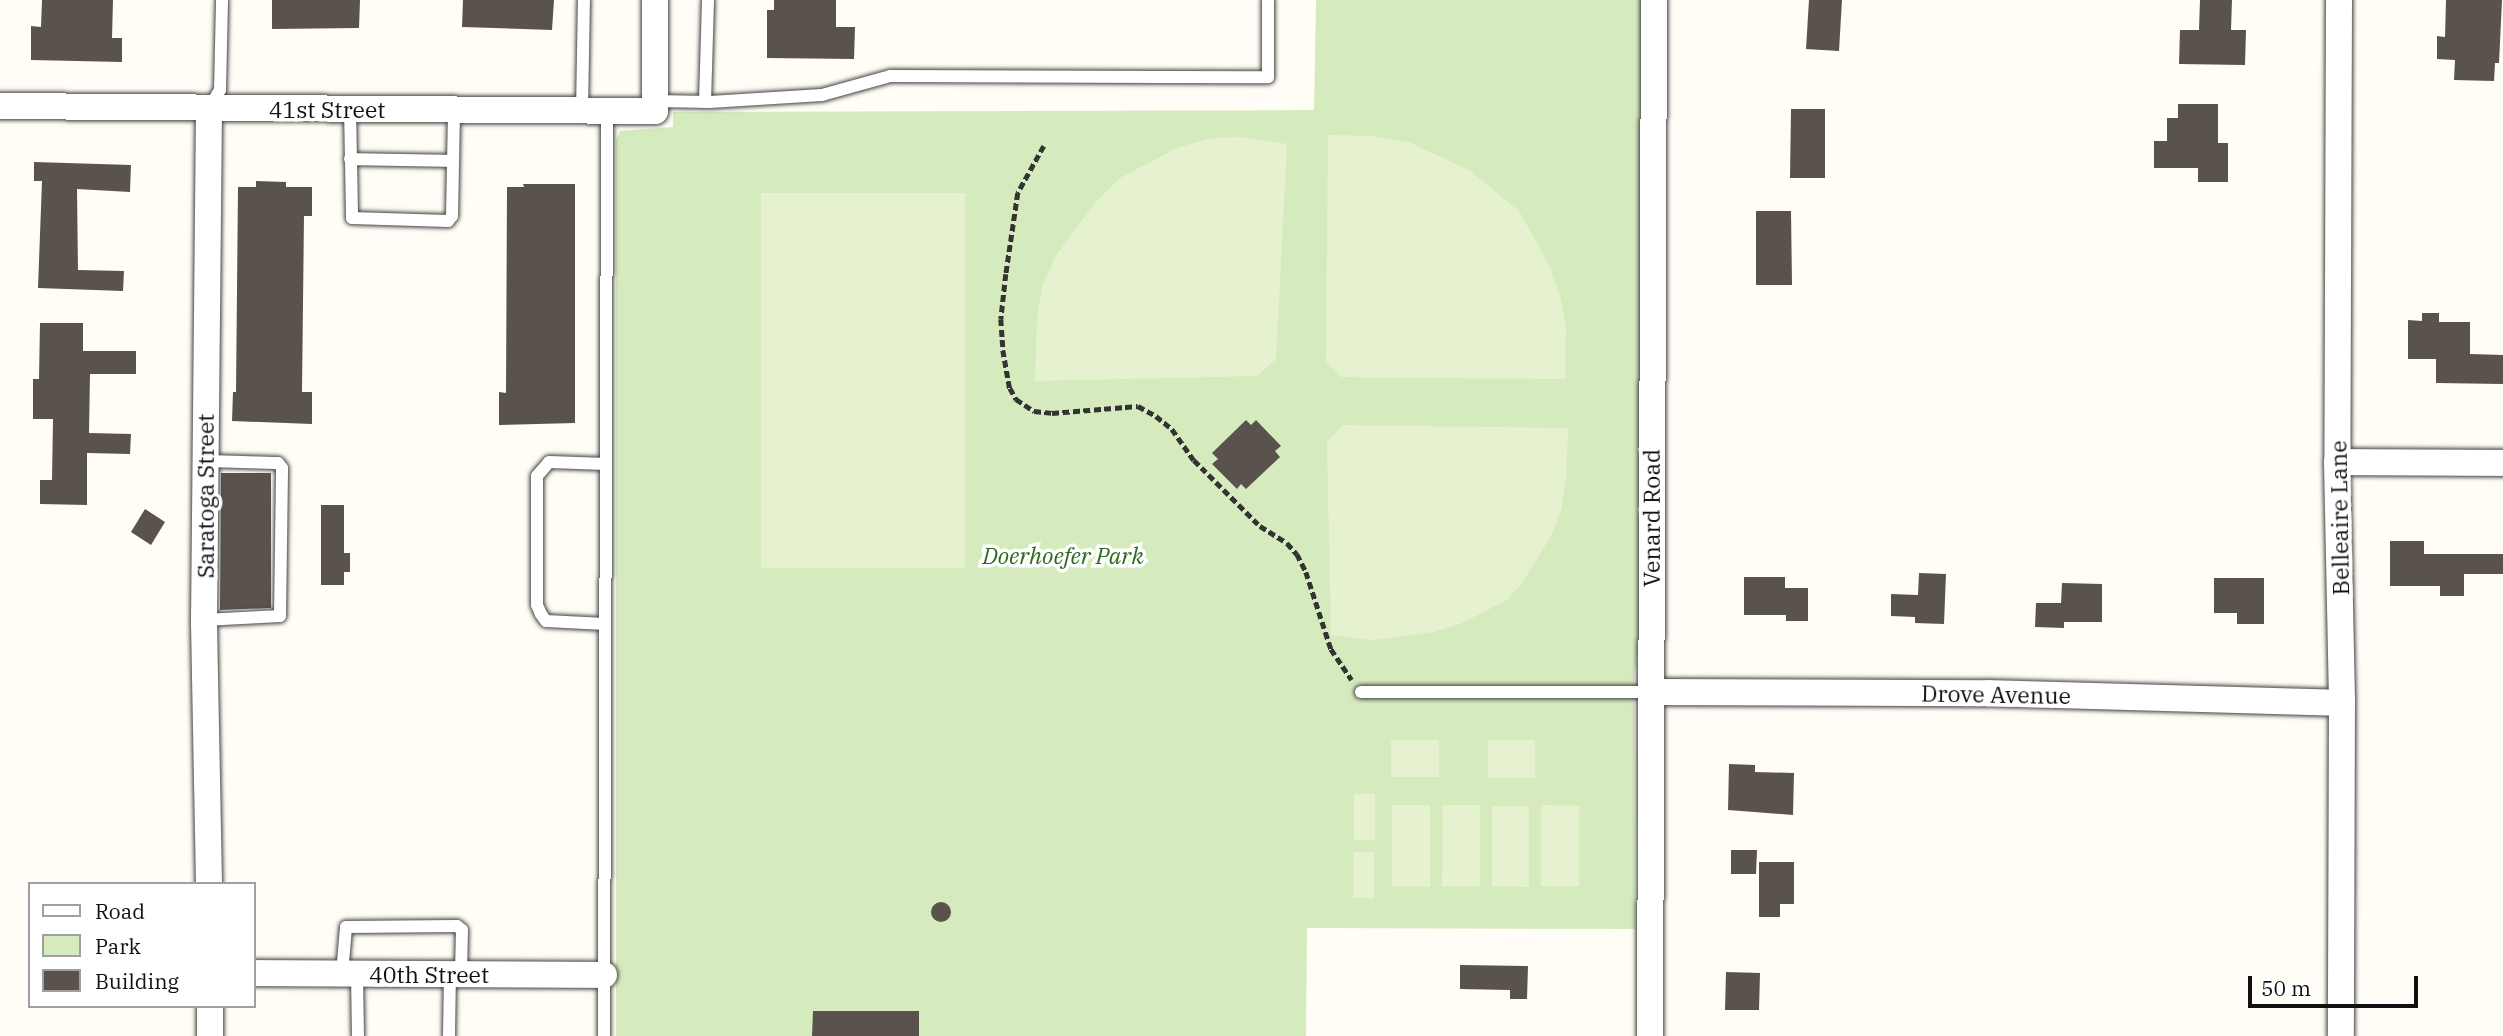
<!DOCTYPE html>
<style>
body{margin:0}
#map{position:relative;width:2503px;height:1036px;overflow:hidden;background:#fffdf5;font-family:"IBM Plex Serif",serif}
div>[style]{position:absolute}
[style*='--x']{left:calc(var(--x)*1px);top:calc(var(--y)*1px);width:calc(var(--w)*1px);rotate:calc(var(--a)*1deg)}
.green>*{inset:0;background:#d5ebbd}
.pitch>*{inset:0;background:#e6f2cf}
.building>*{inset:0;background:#5a524d}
.round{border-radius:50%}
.path>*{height:4.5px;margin-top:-2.25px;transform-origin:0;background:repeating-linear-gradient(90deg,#333 0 7px,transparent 0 10.5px)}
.roads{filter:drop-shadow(0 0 2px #444) drop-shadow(0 0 2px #444)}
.service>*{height:12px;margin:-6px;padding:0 6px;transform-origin:6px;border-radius:6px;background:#fff}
.minor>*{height:26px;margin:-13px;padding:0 13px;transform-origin:13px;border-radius:13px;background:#fff}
span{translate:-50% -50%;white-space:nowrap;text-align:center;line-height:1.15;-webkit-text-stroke:7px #fff;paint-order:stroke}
.street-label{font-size:23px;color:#111}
.park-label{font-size:23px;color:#2f6b1f;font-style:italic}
.legend{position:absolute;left:28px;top:882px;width:228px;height:126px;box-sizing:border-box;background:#fff;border:2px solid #a0a0a0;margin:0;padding:9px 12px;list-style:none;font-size:21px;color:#111}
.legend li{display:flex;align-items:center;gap:14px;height:35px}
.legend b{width:35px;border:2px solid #a0a0a0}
.scale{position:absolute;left:2248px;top:976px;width:170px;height:32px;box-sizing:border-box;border:4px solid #111;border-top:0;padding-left:9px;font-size:21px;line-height:24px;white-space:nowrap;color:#111;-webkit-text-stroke:5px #fff;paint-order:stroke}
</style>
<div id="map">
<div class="green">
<i style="clip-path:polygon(1316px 0,1642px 0,1639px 644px,1634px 676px,1635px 929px,1307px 928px,1306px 1036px,616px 1036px,616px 140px,620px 131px,673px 127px,673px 112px,1314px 110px)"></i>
</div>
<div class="pitch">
<i style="clip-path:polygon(1328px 135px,1373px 136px,1411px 143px,1470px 171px,1519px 211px,1550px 267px,1561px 299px,1566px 329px,1565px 379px,1341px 377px,1326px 361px)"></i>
<i style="clip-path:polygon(1242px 137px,1287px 144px,1276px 359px,1257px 376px,1035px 381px,1037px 317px,1043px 285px,1055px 257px,1095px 203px,1120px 178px,1179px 147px,1213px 138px)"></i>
<i style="clip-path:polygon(761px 193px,965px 193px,965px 568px,761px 568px)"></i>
<i style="clip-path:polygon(1343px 425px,1568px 428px,1566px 478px,1561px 510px,1551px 536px,1522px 583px,1507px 600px,1460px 624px,1430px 633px,1370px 640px,1331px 635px,1327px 442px)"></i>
<i style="clip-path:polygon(1391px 740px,1439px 740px,1439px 777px,1391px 777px)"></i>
<i style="clip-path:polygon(1488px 740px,1535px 740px,1535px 778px,1488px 778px)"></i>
<i style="clip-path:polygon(1354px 794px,1375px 794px,1375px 840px,1354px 840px)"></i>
<i style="clip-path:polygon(1392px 805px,1430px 805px,1430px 887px,1392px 886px)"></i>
<i style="clip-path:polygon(1443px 805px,1480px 805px,1480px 886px,1442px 886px)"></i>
<i style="clip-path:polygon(1541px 805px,1579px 806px,1579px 886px,1541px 886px)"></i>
<i style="clip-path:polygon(1492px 806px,1529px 806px,1529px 887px,1492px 886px)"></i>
<i style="clip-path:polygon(1354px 852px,1374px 852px,1374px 898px,1353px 898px)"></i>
</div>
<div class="building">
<i style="clip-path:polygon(42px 0,113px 0,112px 38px,122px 38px,122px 62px,31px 60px,31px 26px,41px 27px)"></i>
<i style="clip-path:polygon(272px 0,360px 0,359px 28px,272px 29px)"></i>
<i style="clip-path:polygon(463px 0,554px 0,552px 30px,462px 27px)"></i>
<i style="clip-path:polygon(774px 0,836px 0,836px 27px,855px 27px,854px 59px,767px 58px,767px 10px,774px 10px)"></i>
<i style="clip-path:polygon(1809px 0,1842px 0,1839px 51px,1806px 49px)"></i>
<i style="clip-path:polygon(2200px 0,2232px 0,2231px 30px,2246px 30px,2245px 65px,2179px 64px,2180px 30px,2199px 30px)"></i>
<i style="clip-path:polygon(2446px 0,2502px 0,2499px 63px,2495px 63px,2494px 81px,2454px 80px,2455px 60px,2437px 59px,2437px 36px,2445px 37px)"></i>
<i style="clip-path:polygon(2178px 104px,2218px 104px,2218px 143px,2228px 143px,2228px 182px,2198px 182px,2198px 168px,2154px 168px,2154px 141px,2167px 141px,2167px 118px,2178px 118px)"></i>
<i style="clip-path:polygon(1791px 109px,1825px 109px,1825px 178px,1790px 178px)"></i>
<i style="clip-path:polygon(34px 162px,131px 165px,130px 192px,77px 189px,78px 270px,124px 271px,123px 291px,38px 288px,42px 181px,34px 181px)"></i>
<i style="clip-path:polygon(256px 181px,286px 182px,286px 187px,312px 187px,312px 216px,304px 216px,302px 392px,312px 392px,312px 424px,232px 421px,233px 392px,236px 392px,238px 187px,256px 187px)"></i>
<i style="clip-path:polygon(523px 184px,575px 184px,575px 423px,499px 425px,499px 392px,506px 393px,507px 187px,524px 187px)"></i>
<i style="clip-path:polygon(1756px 211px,1791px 211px,1792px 285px,1756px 285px)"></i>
<i style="clip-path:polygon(2422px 313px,2439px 313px,2439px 322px,2470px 322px,2470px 354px,2503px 355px,2503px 384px,2436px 383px,2436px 359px,2408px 359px,2408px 320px,2422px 321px)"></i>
<i style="clip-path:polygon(40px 323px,83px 323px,83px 351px,136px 351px,136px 374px,90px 374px,89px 433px,131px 434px,130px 454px,87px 453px,87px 505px,40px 504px,40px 480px,52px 480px,53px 419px,33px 419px,33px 379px,39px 379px)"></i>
<i style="clip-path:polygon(1246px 420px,1251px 425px,1256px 420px,1281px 446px,1275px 451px,1280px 457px,1246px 489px,1241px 484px,1237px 489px,1212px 464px,1218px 459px,1212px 453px)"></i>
<i style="clip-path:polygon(221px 473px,271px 473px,271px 608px,220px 610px)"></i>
<i style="clip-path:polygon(321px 505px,344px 505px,344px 553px,350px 553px,350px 572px,344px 572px,344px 585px,321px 585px)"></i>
<i style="clip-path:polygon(145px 509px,165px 522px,151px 545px,131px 532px)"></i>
<i style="clip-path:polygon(2390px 541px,2424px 541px,2424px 554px,2503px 554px,2503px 574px,2464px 574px,2464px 596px,2440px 596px,2440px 586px,2390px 586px)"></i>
<i style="clip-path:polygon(1919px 573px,1946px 574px,1944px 624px,1915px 623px,1915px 617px,1891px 616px,1891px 594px,1918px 595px)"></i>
<i style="clip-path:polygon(1744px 577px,1785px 577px,1785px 588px,1808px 588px,1808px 621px,1786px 621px,1786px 615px,1744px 615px)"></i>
<i style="clip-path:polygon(2214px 578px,2264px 578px,2264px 624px,2237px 624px,2237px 613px,2214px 613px)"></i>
<i style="clip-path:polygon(2062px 583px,2102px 584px,2102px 622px,2064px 622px,2064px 628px,2035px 627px,2036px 603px,2061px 603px)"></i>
<i style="clip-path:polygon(1729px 764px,1755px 765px,1755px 772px,1794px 773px,1793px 815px,1728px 810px)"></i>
<i style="clip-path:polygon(1731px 850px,1757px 850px,1756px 874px,1731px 874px)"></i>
<i style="clip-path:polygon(1759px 862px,1794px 862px,1794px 904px,1780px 904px,1780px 917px,1759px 917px)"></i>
<i class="round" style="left:931px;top:902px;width:20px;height:20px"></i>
<i style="clip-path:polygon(1460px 965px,1528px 966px,1527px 999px,1510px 999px,1510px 990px,1460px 989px)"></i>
<i style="clip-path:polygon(1726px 972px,1760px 973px,1759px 1010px,1725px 1010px)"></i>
<i style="clip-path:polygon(813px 1011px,919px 1011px,919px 1036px,812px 1036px)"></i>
</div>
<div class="path">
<i style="--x:1044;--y:146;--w:54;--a:119"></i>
<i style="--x:1018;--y:193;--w:82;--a:98.4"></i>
<i style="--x:1006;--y:274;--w:45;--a:96.3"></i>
<i style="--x:1001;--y:319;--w:31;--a:86"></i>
<i style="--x:1003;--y:350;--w:39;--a:80"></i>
<i style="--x:1010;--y:388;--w:13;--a:61"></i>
<i style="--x:1016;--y:399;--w:22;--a:34"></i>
<i style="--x:1034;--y:411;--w:18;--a:6"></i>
<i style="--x:1052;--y:413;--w:86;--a:-4.7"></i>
<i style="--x:1138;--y:406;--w:21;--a:29"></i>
<i style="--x:1156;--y:416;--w:21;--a:39"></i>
<i style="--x:1172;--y:429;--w:38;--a:55"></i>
<i style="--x:1194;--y:460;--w:93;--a:45"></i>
<i style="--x:1260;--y:526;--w:32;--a:32"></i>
<i style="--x:1287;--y:543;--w:15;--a:48"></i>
<i style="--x:1297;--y:554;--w:20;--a:63"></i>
<i style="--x:1306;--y:572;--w:81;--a:72"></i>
<i style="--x:1331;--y:649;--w:37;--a:56"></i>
</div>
<div class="roads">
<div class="service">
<i style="--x:655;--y:101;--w:55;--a:1"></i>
<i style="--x:710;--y:102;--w:112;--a:-3.6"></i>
<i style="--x:822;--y:95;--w:71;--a:-15.6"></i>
<i style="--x:890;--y:76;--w:378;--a:0.2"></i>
<i style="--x:1268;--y:77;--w:77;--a:-90"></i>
<i style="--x:705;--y:102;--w:102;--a:-88.3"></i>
<i style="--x:209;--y:108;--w:21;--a:-59"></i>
<i style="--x:220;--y:90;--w:90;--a:-88.7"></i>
<i style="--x:350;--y:109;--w:109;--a:88.9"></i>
<i style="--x:352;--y:218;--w:96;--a:1.8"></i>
<i style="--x:448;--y:221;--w:6;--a:-51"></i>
<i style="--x:452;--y:216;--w:106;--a:-88.9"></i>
<i style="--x:582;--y:111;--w:111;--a:-89"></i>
<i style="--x:350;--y:159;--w:103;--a:1.1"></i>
<i style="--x:204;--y:620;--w:76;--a:-3"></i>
<i style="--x:280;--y:616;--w:148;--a:-89.2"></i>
<i style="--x:282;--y:468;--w:6;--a:-129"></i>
<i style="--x:278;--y:463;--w:73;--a:-178.4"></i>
<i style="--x:605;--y:624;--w:59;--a:-177.1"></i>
<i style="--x:546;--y:621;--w:9;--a:-126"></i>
<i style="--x:541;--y:614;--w:10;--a:-114"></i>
<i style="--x:537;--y:605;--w:129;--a:-90"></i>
<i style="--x:537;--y:476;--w:18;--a:-49"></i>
<i style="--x:549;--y:462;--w:57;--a:2"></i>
<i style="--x:1361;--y:692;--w:289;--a:0"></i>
<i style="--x:342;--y:974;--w:47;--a:-85.1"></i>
<i style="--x:346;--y:927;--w:111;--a:-0.5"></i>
<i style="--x:457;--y:926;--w:6;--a:39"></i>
<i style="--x:462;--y:930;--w:45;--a:91.3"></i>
<i style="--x:357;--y:974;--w:62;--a:89.1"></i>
<i style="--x:449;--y:1036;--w:61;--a:-89.1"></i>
<i style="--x:604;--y:1036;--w:925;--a:-89.81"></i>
</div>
<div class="minor">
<i style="--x:2339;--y:0;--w:462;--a:90.2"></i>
<i style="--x:2337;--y:462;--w:241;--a:88.8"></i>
<i style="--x:2342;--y:703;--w:333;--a:90.2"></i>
<i style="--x:0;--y:106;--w:655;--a:0.44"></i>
<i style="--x:655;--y:111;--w:111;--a:-90"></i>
<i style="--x:2337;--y:462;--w:166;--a:0.3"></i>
<i style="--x:1650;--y:692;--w:339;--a:0.2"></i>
<i style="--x:1989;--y:693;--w:353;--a:1.6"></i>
<i style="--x:209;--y:884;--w:264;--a:-91.1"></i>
<i style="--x:204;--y:620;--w:512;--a:-89.44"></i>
<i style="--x:254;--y:973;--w:350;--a:0.3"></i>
<i style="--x:210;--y:1006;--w:30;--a:90"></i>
<i style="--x:1650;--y:1036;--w:1036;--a:-89.78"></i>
</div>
</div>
<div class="street-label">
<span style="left:327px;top:109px">41st Street</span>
<span style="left:205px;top:496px;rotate:-90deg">Saratoga Street</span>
<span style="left:1651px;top:518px;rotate:-90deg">Venard Road</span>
<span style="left:2339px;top:518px;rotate:-91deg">Belleaire Lane</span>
<span style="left:1996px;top:694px;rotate:1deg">Drove Avenue</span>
<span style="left:429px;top:974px">40th Street</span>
</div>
<div class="park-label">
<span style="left:1063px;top:555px">Doerhoefer Park</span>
</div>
<ul class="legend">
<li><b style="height:9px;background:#fff"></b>Road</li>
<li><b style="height:19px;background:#d5ebbd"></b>Park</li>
<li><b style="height:19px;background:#5a524d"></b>Building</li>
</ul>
<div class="scale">50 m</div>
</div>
